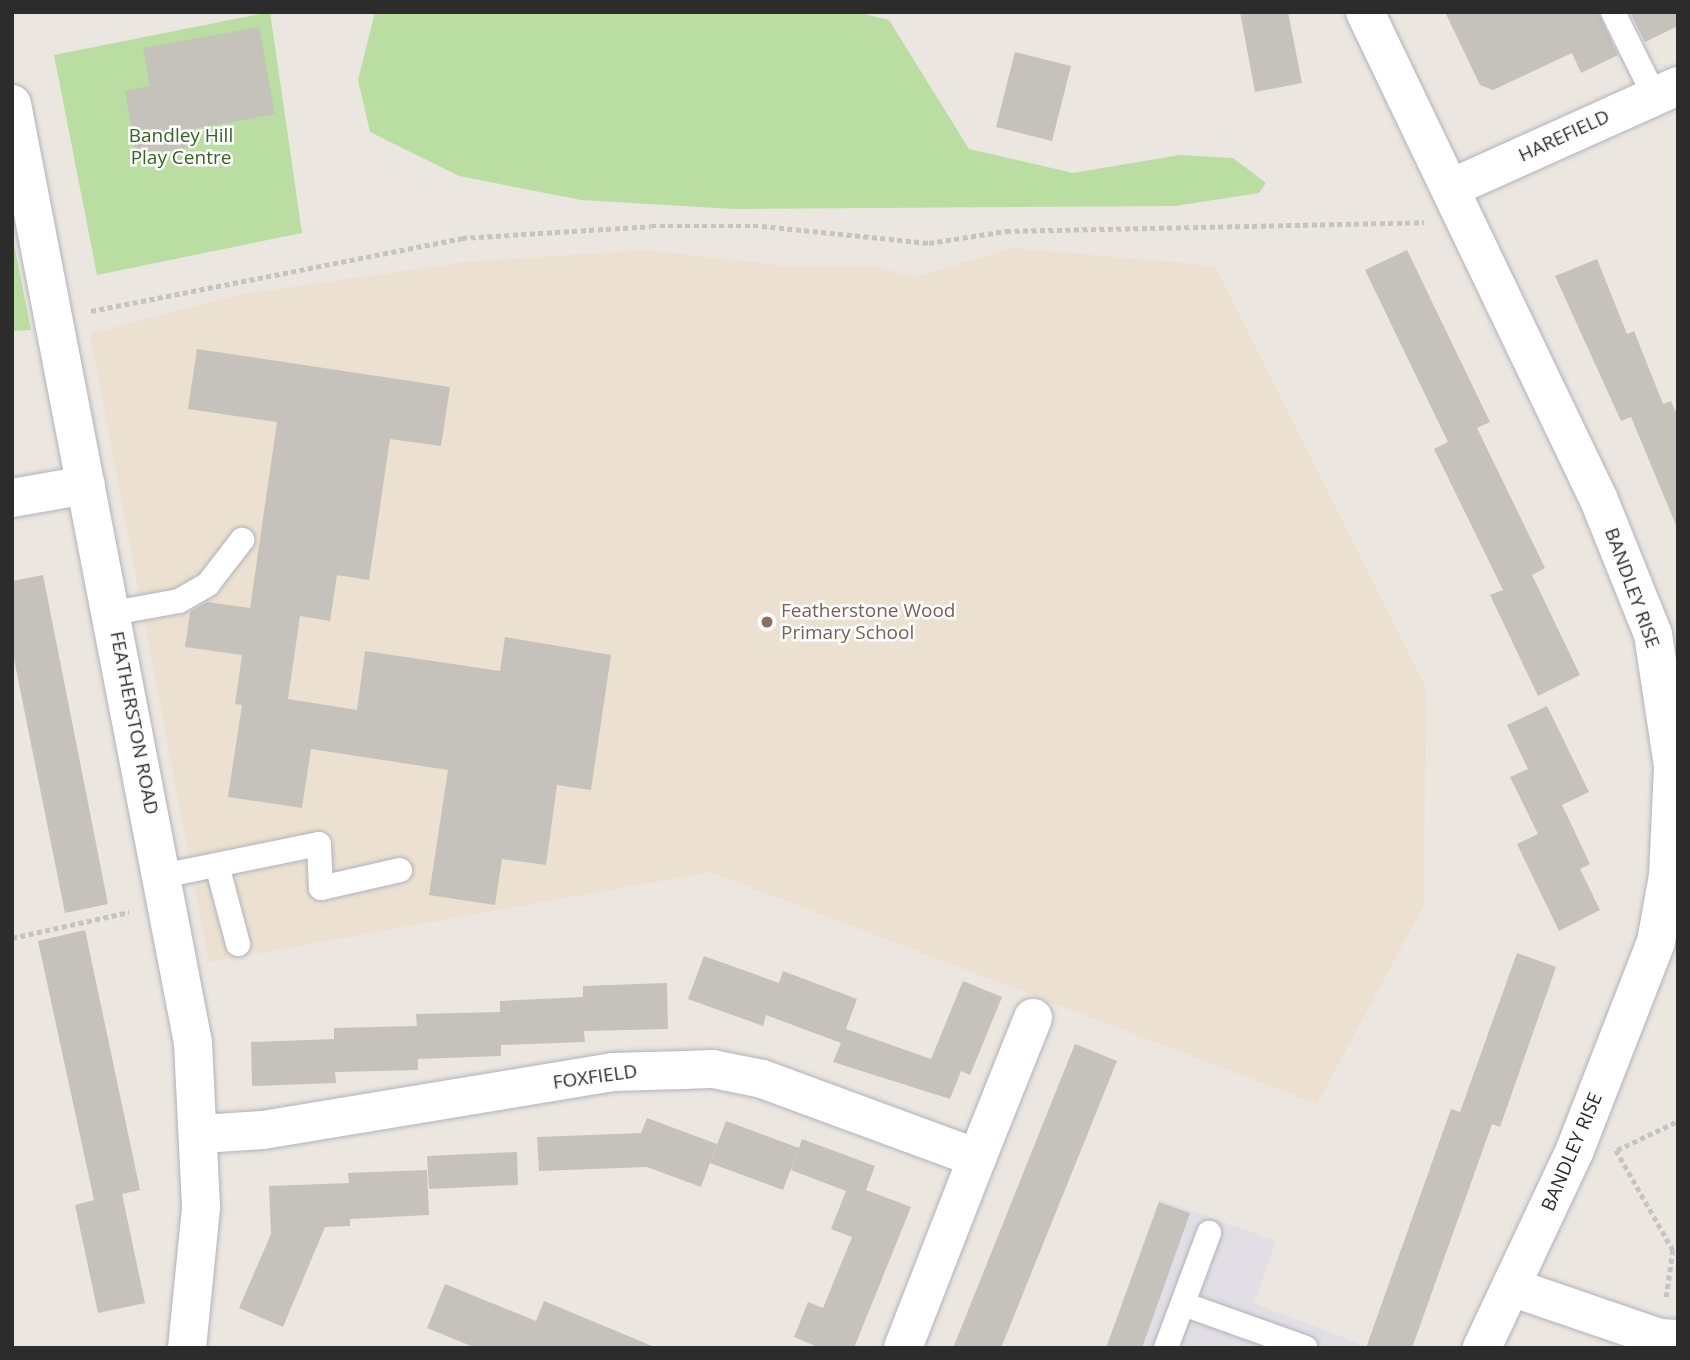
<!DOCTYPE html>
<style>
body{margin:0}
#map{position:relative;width:1690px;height:1360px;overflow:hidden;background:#ece6e0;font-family:"Open Sans",sans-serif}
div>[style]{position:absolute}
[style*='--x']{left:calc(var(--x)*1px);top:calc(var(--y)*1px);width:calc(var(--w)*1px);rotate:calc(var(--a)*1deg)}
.industrial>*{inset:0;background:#e1dfe5}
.education>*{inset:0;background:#ece1d1}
.green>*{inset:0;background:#badda2}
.building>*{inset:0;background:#c5c1bb}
.path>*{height:4.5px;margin-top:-2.25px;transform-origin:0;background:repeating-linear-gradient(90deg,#c4c4c4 0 5px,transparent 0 8.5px)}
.roads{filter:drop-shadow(0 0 2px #b0b3bb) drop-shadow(0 0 2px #b0b3bb)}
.service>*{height:24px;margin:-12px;padding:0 12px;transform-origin:12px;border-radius:12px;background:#fff}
.minor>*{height:38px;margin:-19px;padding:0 19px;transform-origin:19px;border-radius:19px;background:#fff}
.dots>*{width:19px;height:19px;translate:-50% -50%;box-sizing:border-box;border:4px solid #fff;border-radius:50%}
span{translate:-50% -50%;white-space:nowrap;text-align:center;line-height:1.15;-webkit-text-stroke:5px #fff;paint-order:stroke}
.park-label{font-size:19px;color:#346322}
.street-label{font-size:19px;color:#2c2c2c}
.education-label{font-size:19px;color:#785e54}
.left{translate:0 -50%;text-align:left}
.frame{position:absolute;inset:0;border:14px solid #2c2c2c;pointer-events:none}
</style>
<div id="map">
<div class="industrial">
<i style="clip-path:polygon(1159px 1199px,1276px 1241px,1254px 1303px,1370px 1348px,1106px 1348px)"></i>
</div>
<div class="education">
<i style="clip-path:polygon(1013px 248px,1215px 266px,1426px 688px,1424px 905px,1317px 1104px,710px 872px,209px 962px,90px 334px,236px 295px,466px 262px,644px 250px,795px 267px,869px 265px,915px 277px)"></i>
</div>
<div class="green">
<i style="clip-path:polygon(270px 12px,302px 233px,97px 275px,54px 55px)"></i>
<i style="clip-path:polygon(375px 12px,857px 12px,889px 20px,969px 149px,1073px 173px,1180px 155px,1233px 158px,1266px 183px,1259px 193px,1175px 206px,734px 209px,581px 200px,459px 176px,370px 132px,358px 80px)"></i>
<i style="clip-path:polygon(12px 234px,31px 330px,12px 331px)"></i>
</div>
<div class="building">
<i style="clip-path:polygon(1240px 12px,1288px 12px,1302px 83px,1255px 92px)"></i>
<i style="clip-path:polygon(1445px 12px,1598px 12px,1618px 55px,1581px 73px,1572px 53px,1493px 90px,1480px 85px)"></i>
<i style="clip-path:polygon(1630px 12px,1678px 12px,1678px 26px,1645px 42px)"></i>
<i style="clip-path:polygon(259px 27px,275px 114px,193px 129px,197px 146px,137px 157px,125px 91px,150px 86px,143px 48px)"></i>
<i style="clip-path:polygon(1015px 52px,1071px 66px,1052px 141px,996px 127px)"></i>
<i style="clip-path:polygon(1407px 250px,1490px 422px,1477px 428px,1545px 568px,1532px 575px,1580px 675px,1538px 696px,1490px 595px,1503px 590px,1434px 449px,1448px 442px,1365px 270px)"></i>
<i style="clip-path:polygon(1597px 259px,1627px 334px,1634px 331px,1663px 404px,1671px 401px,1678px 417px,1678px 530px,1631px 417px,1621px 421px,1555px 276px)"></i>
<i style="clip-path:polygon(197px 349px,450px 387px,441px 446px,390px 439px,369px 580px,337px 575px,330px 621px,300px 616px,288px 699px,357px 710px,365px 651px,500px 671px,505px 637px,611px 655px,591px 790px,557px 785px,546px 865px,502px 859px,495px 905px,429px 895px,448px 770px,311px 749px,302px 808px,228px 797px,242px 705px,235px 704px,242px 655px,185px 647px,190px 612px,207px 602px,250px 608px,277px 422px,188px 409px)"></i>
<i style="clip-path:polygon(43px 575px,108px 904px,65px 913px,12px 649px,12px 581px)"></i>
<i style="clip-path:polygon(1547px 706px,1589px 792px,1562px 805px,1590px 864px,1580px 869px,1600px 910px,1559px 931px,1517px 844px,1538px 834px,1510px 777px,1528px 769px,1507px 725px)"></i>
<i style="clip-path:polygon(85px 930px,140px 1190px,122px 1194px,145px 1303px,98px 1313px,75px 1205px,94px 1200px,38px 941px)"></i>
<i style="clip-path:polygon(1517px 953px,1556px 967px,1500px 1127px,1492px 1124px,1412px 1348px,1366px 1348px,1451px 1109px,1460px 1112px)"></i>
<i style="clip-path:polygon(704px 956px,779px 983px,783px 971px,857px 999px,846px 1029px,931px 1059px,963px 981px,1002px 997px,970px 1075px,961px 1071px,950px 1099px,833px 1062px,841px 1043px,766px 1015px,763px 1026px,688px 999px)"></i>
<i style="clip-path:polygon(667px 983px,668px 1029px,584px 1031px,585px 1042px,501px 1045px,501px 1056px,418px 1059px,418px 1070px,335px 1072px,336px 1083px,252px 1086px,251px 1042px,334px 1039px,334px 1028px,417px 1026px,416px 1014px,500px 1012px,500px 1001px,583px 997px,583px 986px)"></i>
<i style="clip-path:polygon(1075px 1044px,1117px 1061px,1058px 1207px,1001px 1348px,953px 1348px)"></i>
<i style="clip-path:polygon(647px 1118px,717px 1144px,701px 1187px,647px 1167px,539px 1171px,537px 1137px,641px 1133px)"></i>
<i style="clip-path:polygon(726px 1121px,799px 1148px,802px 1139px,875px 1166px,866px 1190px,911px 1207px,854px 1348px,820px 1348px,794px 1337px,808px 1302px,823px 1308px,852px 1237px,831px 1229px,846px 1191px,791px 1170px,798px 1150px,783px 1190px,710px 1163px)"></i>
<i style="clip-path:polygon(517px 1152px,518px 1185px,429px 1189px,427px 1156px)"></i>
<i style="clip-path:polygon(427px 1170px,429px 1215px,350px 1219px,350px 1226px,325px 1227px,283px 1327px,239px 1308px,271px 1234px,269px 1186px,349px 1183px,348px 1173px)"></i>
<i style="clip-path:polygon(1159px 1202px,1190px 1213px,1142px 1348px,1106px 1348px)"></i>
<i style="clip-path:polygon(445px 1284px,536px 1321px,544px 1301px,657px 1348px,476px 1348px,427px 1328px)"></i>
</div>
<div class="path">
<i style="--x:91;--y:311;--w:378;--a:-11.1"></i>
<i style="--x:462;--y:238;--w:189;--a:-3.6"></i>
<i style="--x:651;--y:226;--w:111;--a:0"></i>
<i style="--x:762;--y:226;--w:168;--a:5.8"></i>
<i style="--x:929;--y:243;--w:78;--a:-8.9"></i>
<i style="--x:1006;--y:231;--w:418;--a:-1.2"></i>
<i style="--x:12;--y:938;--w:120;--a:-12.5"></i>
<i style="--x:1616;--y:1150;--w:115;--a:60.3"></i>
<i style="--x:1673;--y:1250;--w:51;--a:97.8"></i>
<i style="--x:1617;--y:1150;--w:68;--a:-25.4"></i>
</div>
<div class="roads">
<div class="service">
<i style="--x:1613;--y:12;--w:93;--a:63.7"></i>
<i style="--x:113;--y:613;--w:67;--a:-10.3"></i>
<i style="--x:179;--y:601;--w:34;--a:-30"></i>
<i style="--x:208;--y:584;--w:56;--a:-52.3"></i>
<i style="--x:217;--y:865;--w:82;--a:75.1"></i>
<i style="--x:162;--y:876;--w:160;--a:-11.5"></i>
<i style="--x:319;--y:844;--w:44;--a:87.4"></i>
<i style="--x:321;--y:888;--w:81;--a:-12.8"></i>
<i style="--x:1186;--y:1305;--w:127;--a:19.7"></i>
<i style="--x:1166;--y:1348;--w:123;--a:-69.5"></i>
</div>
<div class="minor">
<i style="--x:1365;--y:12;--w:541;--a:64.38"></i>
<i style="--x:1599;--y:500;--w:144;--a:68.1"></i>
<i style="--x:1653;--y:634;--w:134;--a:81.4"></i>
<i style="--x:1673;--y:766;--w:110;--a:92.6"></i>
<i style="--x:1668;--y:876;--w:67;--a:100.3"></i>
<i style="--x:1656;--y:942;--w:223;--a:111.3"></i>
<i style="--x:1575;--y:1150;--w:219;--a:115.2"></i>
<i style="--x:12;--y:104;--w:956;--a:79.09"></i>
<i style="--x:193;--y:1043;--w:165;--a:87.2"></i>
<i style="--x:201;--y:1208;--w:141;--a:95.7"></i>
<i style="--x:1451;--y:188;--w:249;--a:-24.2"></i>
<i style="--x:12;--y:498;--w:75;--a:-10"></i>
<i style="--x:201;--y:1134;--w:62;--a:-3.7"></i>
<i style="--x:263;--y:1130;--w:355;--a:-9.4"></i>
<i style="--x:613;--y:1072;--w:100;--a:-1.7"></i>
<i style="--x:713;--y:1069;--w:50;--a:11.5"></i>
<i style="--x:762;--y:1079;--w:229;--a:20.2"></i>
<i style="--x:977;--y:1158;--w:204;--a:111.3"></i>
<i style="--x:977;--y:1158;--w:151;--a:-68.2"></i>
<i style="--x:1514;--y:1288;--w:154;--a:18.9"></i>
<i style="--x:1660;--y:1338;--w:18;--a:3"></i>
</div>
</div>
<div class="dots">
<i style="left:767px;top:622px;background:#8d6e63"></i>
</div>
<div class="park-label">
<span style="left:181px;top:147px">Bandley Hill<br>Play Centre</span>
</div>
<div class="street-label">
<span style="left:1564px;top:136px;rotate:-25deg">HAREFIELD</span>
<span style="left:1632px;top:588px;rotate:70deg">BANDLEY RISE</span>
<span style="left:134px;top:723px;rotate:79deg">FEATHERSTON ROAD</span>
<span style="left:595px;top:1077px;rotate:-8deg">FOXFIELD</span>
<span style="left:1572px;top:1152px;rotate:-67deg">BANDLEY RISE</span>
</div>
<div class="education-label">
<span class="left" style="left:781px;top:622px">Featherstone Wood<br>Primary School</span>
</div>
<div class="frame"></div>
</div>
